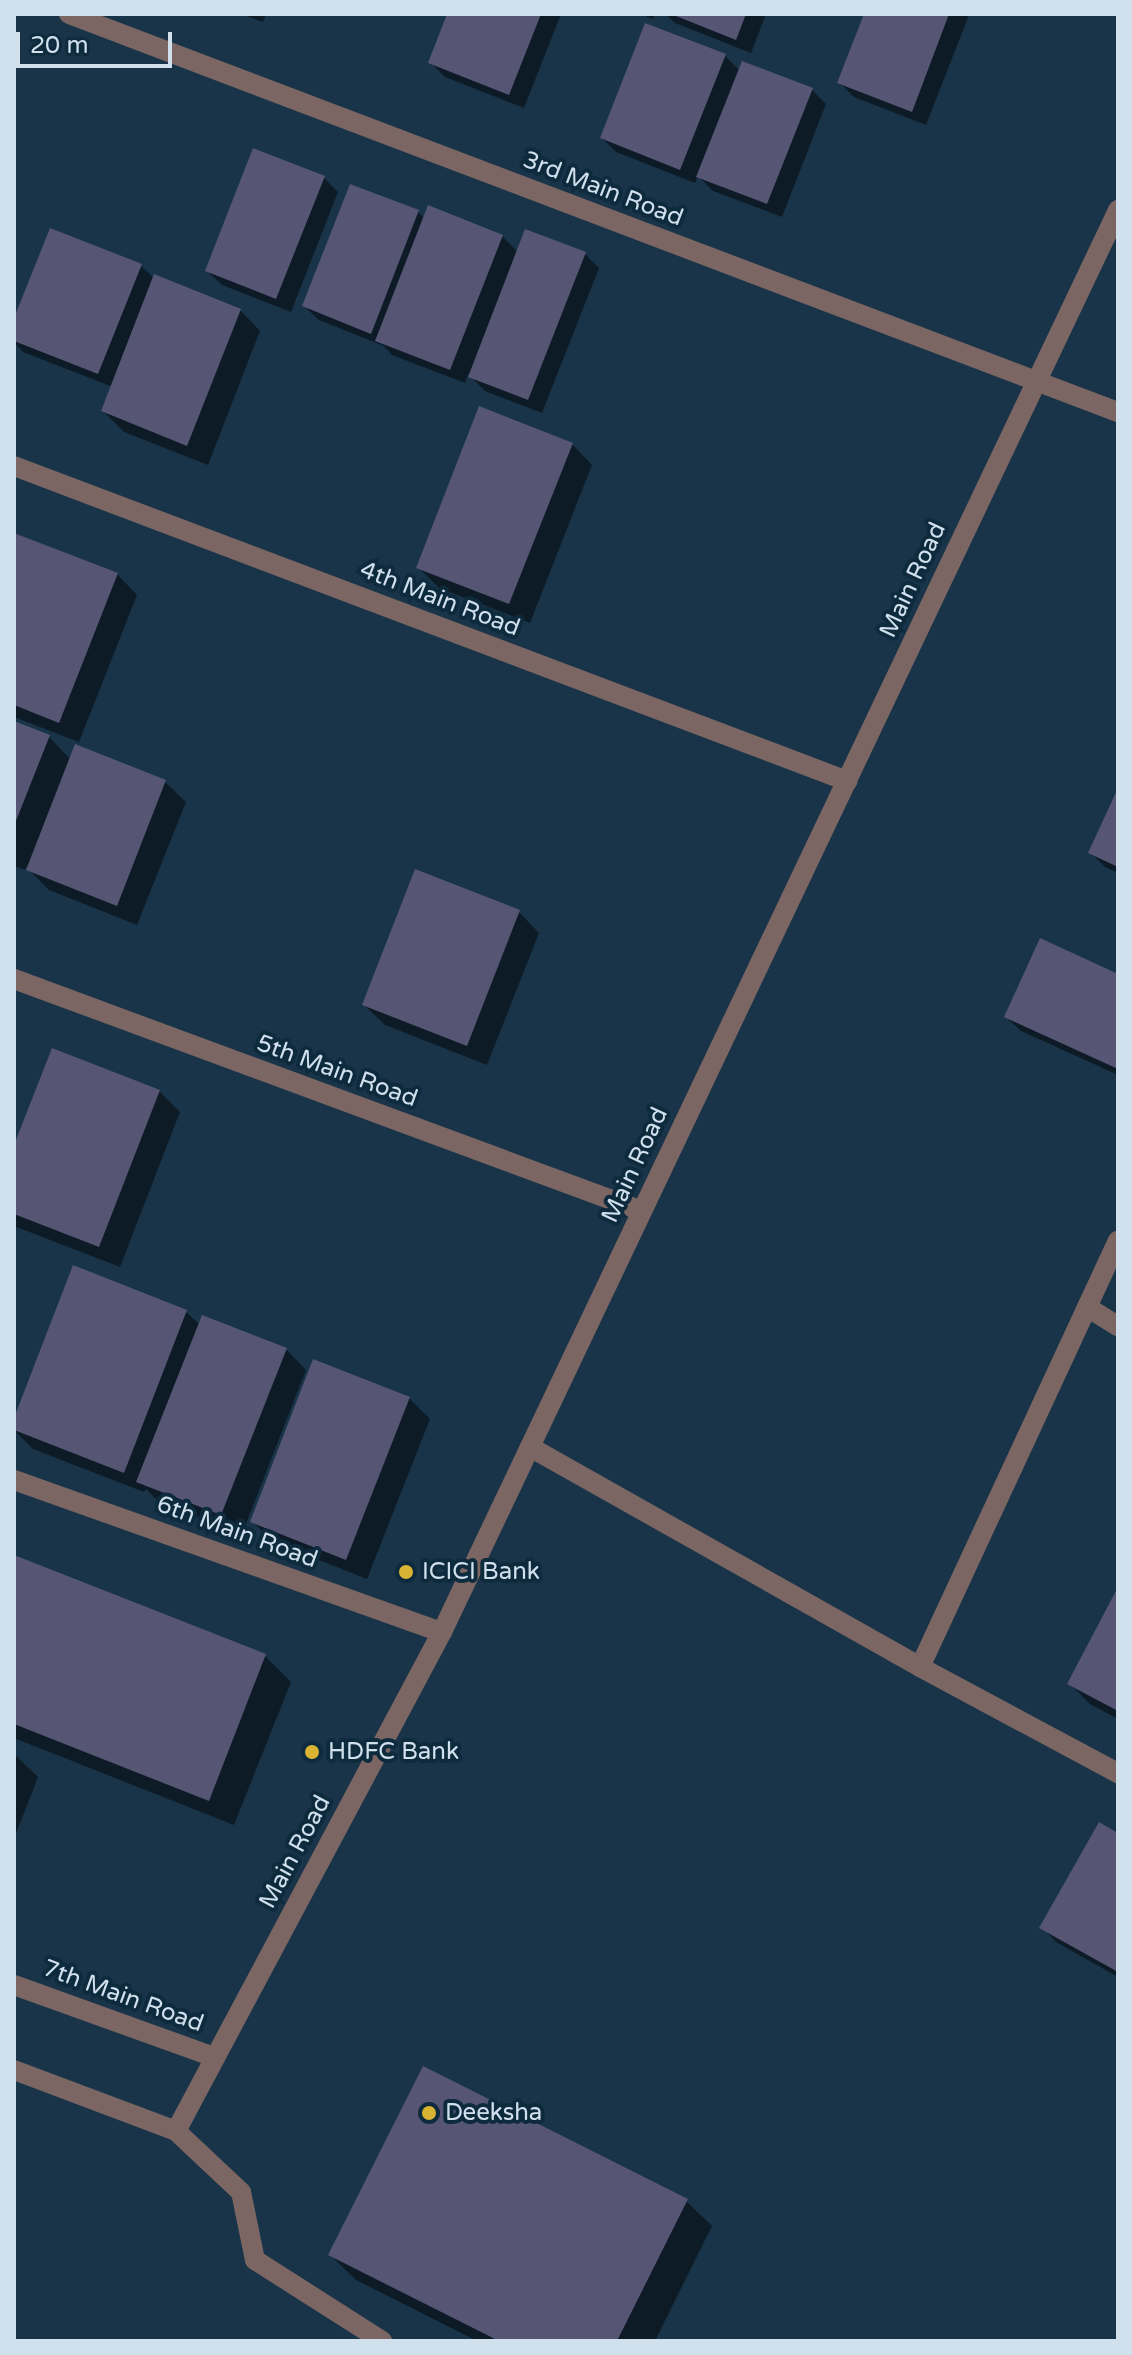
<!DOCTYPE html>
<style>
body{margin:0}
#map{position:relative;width:1132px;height:2355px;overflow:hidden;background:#193448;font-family:"Varela Round",sans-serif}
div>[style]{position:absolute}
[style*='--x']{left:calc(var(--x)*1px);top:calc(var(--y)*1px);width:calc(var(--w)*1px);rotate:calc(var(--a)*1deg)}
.shadow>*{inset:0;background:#0007}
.building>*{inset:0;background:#565674}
.minor>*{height:20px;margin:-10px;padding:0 10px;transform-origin:10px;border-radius:10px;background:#7b6663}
.dots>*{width:22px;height:22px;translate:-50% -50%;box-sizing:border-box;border:4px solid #0e2a3d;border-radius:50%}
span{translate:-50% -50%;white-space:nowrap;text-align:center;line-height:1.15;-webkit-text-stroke:8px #0e2a3d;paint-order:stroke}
.street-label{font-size:24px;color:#d0e0ed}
.poi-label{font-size:24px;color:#d0e0ed}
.left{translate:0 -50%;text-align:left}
.frame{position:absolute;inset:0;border:16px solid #d0e0ed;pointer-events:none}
.scale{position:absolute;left:16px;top:32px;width:156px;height:36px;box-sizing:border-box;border:4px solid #d0e0ed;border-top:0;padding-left:10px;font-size:24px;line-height:28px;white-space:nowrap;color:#d0e0ed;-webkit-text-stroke:6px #0e2a3d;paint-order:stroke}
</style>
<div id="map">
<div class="shadow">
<i style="clip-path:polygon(241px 14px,266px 14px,263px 22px)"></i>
<i style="clip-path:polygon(449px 14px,561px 14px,524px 108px,445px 77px,430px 62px)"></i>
<i style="clip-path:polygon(640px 14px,655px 14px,653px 19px)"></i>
<i style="clip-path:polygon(665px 14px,766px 14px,751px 53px,675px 23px)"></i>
<i style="clip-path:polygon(866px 14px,969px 15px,926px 125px,854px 97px,839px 82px)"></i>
<i style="clip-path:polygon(725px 56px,740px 71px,812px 90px,826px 104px,782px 217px,713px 191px,698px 176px,695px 183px,616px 152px,602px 138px)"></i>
<i style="clip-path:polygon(324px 178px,338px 192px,291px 312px,222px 285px,207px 271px)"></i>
<i style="clip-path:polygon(418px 212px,425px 219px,502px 236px,518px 252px,585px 254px,599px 268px,542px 413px,485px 391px,468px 374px,465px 383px,392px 355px,384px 346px,319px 320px,304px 306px)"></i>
<i style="clip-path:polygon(140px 265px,155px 279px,240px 310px,260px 331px,208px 465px,124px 432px,103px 411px,113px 387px,23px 352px,14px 342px,14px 323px)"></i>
<i style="clip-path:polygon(572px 444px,592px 465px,530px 623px,439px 588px,418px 567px)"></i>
<i style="clip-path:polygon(14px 535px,117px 574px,137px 595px,79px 742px,14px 717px)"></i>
<i style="clip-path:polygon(14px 723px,49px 737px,71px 760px,165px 782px,186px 802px,137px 925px,49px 890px,26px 867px,25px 870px,14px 866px)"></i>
<i style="clip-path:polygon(1118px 793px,1118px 873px,1105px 867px,1090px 852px)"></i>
<i style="clip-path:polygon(519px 912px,539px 933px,487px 1065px,385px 1025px,364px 1005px)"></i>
<i style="clip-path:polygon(1118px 976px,1118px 1075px,1021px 1031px,1006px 1017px)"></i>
<i style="clip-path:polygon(159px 1091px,180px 1112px,120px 1267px,14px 1226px,14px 1151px)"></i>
<i style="clip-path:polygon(186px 1312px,200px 1325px,286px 1349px,306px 1370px,242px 1534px,159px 1502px,146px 1489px,144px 1492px,33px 1449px,14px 1430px,14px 1423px)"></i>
<i style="clip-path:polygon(409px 1398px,430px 1419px,367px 1579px,273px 1542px,252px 1521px)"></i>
<i style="clip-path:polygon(14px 1557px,265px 1656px,291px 1682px,234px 1825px,14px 1738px)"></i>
<i style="clip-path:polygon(1118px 1591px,1118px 1719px,1090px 1704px,1069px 1683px)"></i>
<i style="clip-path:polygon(14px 1754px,38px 1777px,14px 1839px)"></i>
<i style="clip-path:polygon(1118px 1836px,1118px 1977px,1056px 1942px,1042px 1927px)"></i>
<i style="clip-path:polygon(686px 2201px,712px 2226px,655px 2341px,477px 2341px,356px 2280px,330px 2255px)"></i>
</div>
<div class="building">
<i style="clip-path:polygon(447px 14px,541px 14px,509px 95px,428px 63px)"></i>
<i style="clip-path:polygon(671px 14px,746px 14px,736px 40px)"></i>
<i style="clip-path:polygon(864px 14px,949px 14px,912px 112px,837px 83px)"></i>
<i style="clip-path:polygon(645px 23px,726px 54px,680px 170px,600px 138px)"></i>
<i style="clip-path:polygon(742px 61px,813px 88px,767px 204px,696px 177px)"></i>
<i style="clip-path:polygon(253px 148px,325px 176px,276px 299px,205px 271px)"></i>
<i style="clip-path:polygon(350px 184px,419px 210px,371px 334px,302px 306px)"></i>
<i style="clip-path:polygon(428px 205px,503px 235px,450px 370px,375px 341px)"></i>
<i style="clip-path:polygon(50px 228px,142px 264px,98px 374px,14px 341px,14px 318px)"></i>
<i style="clip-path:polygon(525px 229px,586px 252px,528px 400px,468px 377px)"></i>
<i style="clip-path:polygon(154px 274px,241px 309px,187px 446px,101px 411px)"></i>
<i style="clip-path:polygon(479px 406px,573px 443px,509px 604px,416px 568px)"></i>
<i style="clip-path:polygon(14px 533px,118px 573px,59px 723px,14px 705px)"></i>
<i style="clip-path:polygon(14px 721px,50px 735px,14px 826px)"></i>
<i style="clip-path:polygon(75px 744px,166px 780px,117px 906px,26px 870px)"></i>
<i style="clip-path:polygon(1118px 788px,1118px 867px,1088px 853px)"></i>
<i style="clip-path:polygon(415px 869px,520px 910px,467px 1046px,362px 1005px)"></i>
<i style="clip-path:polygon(1040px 938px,1118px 974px,1118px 1069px,1004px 1017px)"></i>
<i style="clip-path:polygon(52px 1048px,160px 1090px,99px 1247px,14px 1214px,14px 1145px)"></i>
<i style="clip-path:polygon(73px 1265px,187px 1310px,124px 1473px,14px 1430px,14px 1418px)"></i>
<i style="clip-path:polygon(202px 1315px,287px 1348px,221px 1515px,136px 1482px)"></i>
<i style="clip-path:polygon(313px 1359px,410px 1397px,346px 1560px,250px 1522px)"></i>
<i style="clip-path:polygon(14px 1555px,266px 1654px,209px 1801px,14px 1724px)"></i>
<i style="clip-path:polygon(1118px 1587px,1118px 1711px,1067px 1684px)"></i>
<i style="clip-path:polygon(1099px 1822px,1118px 1833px,1118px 1972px,1039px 1928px)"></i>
<i style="clip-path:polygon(423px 2066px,688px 2199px,617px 2341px,499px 2341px,328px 2255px)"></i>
</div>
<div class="minor">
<i style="--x:69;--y:14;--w:1122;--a:20.78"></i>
<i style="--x:14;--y:466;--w:891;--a:20.71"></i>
<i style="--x:14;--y:979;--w:669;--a:20.28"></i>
<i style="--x:1087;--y:1307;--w:36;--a:32"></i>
<i style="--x:530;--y:1447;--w:448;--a:29.4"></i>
<i style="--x:920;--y:1667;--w:470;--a:-65.1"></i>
<i style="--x:14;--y:1480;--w:454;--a:19.6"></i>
<i style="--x:920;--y:1667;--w:225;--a:28.2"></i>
<i style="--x:14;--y:1985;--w:213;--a:19.8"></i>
<i style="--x:14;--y:2070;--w:173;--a:20.6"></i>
<i style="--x:176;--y:2131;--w:89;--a:43.2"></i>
<i style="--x:241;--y:2192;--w:69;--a:78.4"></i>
<i style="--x:255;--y:2260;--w:151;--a:32.5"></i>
<i style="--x:176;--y:2131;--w:565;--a:-61.94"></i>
<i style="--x:442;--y:1632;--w:1575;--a:-64.57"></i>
</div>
<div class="dots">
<i style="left:406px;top:1572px;background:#d9b334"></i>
<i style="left:312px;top:1752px;background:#d9b334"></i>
<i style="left:429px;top:2113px;background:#d9b334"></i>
</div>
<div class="street-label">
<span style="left:603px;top:189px;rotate:21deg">3rd Main Road</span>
<span style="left:913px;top:580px;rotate:-65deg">Main Road</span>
<span style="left:440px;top:599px;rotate:21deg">4th Main Road</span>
<span style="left:337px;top:1071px;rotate:20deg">5th Main Road</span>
<span style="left:635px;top:1165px;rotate:-65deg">Main Road</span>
<span style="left:237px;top:1532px;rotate:20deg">6th Main Road</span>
<span style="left:295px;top:1852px;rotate:-62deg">Main Road</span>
<span style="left:123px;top:1996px;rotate:20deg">7th Main Road</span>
</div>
<div class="poi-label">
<span class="left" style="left:422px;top:1572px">ICICI Bank</span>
<span class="left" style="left:328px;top:1752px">HDFC Bank</span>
<span class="left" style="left:445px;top:2113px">Deeksha</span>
</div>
<div class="frame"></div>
<div class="scale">20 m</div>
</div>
